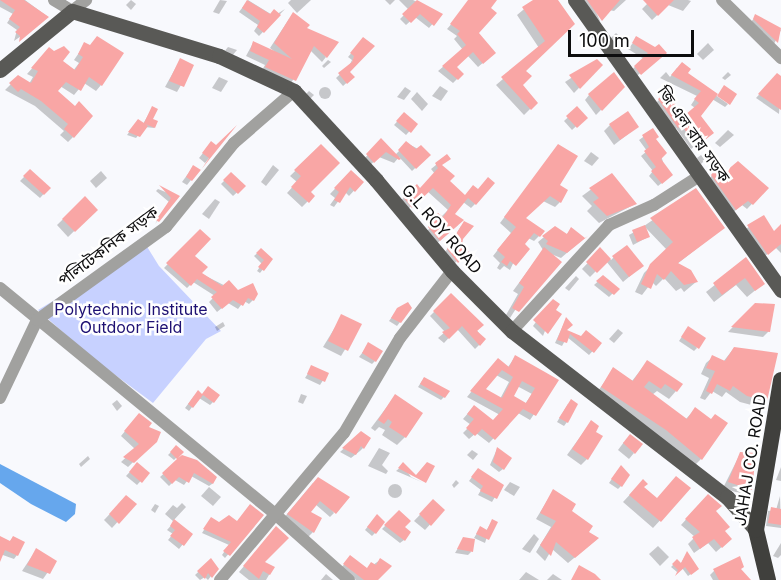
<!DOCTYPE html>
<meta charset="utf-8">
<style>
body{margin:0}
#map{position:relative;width:781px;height:580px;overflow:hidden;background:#f8f9fd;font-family:Inter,"Noto Sans Bengali",sans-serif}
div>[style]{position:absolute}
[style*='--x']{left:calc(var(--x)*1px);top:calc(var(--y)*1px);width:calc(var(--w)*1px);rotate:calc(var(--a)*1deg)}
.green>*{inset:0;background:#c7d1ff}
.water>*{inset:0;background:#66a7ed}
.shadow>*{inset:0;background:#0003}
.round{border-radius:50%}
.building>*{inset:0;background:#f9a6a5}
.minor>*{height:12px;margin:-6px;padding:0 6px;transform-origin:6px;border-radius:6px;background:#a1a19f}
.major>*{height:15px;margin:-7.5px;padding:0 7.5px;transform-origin:7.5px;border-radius:7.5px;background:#595956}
.highway>*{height:16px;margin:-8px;padding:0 8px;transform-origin:8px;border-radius:8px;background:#40403d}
span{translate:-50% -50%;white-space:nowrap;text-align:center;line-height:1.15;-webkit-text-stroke:5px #fff;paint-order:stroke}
.street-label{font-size:16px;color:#0d0d0e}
.park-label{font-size:16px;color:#1e1173}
.scale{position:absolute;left:568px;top:30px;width:126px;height:27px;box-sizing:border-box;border:3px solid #0d0d0e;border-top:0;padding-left:8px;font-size:18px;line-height:21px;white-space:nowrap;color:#0d0d0e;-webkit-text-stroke:4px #fff;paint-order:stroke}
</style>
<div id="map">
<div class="green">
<i style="clip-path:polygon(146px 245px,159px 266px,221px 331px,206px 339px,153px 403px,91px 357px,38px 310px)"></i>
</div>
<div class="water">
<i style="clip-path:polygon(0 464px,76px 504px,75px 514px,66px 522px,31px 504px,0 483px)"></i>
</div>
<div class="shadow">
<i style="clip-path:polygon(0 0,25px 0,48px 17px,14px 41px,17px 30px,7px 23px,13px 14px,0 7px)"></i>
<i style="clip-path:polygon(131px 0,136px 4px,131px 10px,126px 5px)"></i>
<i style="clip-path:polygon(220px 0,227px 1px,219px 14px,213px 12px)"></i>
<i style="clip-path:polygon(248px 0,274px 16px,285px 9px,259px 36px,254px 31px,258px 25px,239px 12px)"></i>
<i style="clip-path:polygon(291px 0,311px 0,297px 13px,288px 3px)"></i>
<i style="clip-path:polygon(385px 0,395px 0,390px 5px)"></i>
<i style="clip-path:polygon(399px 0,413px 0,441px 14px,429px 28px,415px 17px,406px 25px,400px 19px,409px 10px)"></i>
<i style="clip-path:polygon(472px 0,491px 0,477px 33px,490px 57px,478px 67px,467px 55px,455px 67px,462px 74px,453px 83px,438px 71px,463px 50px,454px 39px,457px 36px,447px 29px)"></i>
<i style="clip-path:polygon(535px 0,557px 0,573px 24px,524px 71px,521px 85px,536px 103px,524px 115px,496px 85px,539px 48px,517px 15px)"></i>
<i style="clip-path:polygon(578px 0,626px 0,614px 11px,594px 7px,600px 21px,596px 24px)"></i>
<i style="clip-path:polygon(651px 0,688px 0,691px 1px,683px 11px,668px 5px,652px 20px,642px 9px)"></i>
<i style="clip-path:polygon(756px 16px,781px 30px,773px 46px,750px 23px)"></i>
<i style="clip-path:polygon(289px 19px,304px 29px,326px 57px,322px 62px,310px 50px,290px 85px,261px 72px,265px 65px,246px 56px,253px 43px,275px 52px,270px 48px)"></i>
<i style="clip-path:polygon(616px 33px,625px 42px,617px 51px,609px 40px)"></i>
<i style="clip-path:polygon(637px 38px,660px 58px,634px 78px,629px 72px,644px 59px,628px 49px)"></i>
<i style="clip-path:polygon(360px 43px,348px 72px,353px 77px,343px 86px,336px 78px,349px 66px,352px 60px,348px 57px)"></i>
<i style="clip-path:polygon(708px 43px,714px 50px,703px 60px,697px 54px)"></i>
<i style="clip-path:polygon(85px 44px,101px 85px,96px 91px,84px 83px,74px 95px,60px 86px,56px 91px,73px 137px,68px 142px,60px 135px,64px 131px,35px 106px,5px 90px,18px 77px,29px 84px,33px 77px,27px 74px,44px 55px,73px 71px,79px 63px,74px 60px)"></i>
<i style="clip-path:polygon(228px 47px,237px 50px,232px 56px,224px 52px)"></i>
<i style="clip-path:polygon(180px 60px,192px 66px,177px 92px,165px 87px)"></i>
<i style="clip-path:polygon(328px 60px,331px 62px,324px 68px,322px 66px)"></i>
<i style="clip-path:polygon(597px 61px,601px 65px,574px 93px,565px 82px)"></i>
<i style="clip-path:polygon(677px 68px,728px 104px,725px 107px,712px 99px,699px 116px,707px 138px,691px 149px,676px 128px,672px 131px,654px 105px,662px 97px,685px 117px,695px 108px,691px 105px,697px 96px,660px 78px,666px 72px,670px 77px)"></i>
<i style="clip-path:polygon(728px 72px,731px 75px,725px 80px,722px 78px)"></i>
<i style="clip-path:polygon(777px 75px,781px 78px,779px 114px,756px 98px)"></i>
<i style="clip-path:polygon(219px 77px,228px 81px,221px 92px,212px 88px)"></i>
<i style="clip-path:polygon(440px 86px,448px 91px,441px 101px,432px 96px)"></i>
<i class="round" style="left:319px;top:87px;width:12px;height:12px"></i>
<i style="clip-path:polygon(405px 87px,411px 91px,404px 100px,397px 97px)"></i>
<i style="clip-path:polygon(623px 87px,596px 115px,585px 100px,589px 95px)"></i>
<i style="clip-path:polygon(309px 91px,314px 95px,309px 100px,305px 95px)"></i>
<i style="clip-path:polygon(417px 92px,428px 104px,422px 111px,411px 99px)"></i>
<i style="clip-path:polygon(577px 109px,585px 118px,572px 130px,564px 121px)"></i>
<i style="clip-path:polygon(151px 110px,154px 128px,145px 127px,136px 138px,127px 135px,136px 123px,143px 124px)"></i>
<i style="clip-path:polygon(404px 114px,416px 124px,406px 135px,394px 125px)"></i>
<i style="clip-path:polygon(610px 125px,637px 127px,614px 145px,604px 131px)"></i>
<i style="clip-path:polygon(653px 130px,668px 178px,658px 186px,649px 176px,653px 171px,641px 156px,647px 151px,639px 140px)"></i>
<i style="clip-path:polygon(728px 130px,734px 135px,720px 147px,715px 143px)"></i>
<i style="clip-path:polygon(223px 141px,205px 163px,199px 158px,207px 148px,216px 147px)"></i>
<i style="clip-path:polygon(381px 141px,395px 155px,407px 143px,429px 155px,412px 171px,399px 157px,394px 163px,379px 157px,368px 167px,362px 161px)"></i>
<i style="clip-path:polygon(321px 146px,309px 192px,313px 196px,302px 207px,287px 193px,297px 182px,290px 176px)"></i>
<i style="clip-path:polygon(558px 146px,560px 202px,555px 207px,543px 201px,524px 219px,539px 236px,534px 241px,528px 238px,522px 244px,510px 270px,504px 266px,500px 270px,497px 268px,500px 263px,493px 256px,511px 233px,500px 223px)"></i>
<i style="clip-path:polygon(591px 152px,599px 158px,592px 166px,584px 161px)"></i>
<i style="clip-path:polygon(701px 155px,705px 160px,701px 164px,697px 158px)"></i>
<i style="clip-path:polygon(447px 156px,441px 166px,448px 181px,465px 197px,473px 187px,475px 204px,471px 208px,463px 202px,452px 215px,458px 225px,435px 245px,425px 233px,448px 210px,427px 191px,406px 211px,399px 202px,417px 186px,420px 190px,435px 174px,431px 169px)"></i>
<i style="clip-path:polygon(273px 165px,279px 170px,266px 186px,261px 182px)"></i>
<i style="clip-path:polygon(193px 167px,191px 180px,187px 185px,182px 182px)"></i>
<i style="clip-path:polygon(718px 169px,767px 188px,747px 209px,742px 205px,731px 214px,707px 181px)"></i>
<i style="clip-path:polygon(30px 171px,49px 188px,40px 198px,20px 181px)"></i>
<i style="clip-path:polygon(101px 171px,107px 178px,96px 188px,90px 181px)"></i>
<i style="clip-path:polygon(351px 172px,362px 182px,349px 196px,345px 192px,334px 207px,330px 205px,335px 198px,330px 194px)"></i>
<i style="clip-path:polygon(231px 174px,244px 186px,233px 196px,221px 184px)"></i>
<i style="clip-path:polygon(611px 175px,635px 204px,599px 223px,587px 211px,592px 206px,582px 196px)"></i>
<i style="clip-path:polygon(158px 189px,178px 197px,155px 224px,169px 202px,156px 191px)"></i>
<i style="clip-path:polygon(696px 190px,723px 228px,677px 264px,696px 282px,684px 292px,681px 288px,676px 291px,664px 278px,656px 286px,652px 282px,642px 295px,635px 292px,644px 273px,667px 250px,644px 226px)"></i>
<i style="clip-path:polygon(85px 198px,96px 210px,68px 237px,57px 225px)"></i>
<i style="clip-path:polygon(215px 199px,220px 202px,209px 219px,202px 214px)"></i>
<i style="clip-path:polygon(763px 217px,774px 233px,781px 226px,781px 253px,775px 247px,763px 258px,743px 231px)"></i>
<i style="clip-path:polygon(461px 226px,460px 246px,466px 252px,453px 265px,444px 254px)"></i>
<i style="clip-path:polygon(643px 227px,648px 237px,633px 245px,629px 235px)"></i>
<i style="clip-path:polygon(555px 228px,566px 235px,571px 229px,583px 239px,561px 258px,551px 254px,510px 318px,506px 315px,518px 294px,513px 291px,543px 250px,538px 242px)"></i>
<i style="clip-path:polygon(200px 231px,193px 256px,200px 273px,253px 300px,249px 304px,244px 301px,238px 309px,228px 303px,217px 312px,209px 302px,215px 296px,193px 282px,187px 288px,164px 268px)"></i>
<i style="clip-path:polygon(261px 250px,271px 259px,260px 273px,257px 271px,262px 264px,254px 256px)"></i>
<i style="clip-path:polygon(600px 250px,611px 260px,614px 257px,636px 271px,623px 282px,606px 261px,590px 277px,582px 269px)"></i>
<i style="clip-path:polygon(746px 260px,763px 284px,747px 297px,736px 285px,714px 302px,706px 292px)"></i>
<i style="clip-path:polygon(576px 276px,579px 279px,569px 291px,565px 288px)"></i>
<i style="clip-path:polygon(603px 277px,617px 289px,609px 297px,594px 285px)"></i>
<i style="clip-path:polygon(451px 295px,484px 340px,475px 349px,457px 329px,444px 343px,438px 338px,445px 332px,430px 316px)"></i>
<i style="clip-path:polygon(549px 304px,553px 310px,543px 336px,533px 326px)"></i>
<i style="clip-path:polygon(755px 304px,769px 331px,763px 337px,728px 332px)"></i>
<i style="clip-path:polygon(411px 308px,397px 326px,389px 321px,397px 310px)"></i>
<i style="clip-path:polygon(342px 316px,360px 325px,341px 356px,323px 347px)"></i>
<i style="clip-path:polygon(566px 319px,565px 331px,600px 343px,589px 355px,567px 337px,562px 346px,555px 343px)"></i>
<i style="clip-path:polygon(223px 322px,225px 326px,217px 331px,215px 327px)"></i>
<i style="clip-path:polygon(618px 329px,623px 333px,614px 343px,609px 339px)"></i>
<i style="clip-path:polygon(685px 332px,697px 348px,694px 351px,679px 341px)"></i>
<i style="clip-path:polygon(369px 344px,375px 361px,372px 364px,359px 357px)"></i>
<i style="clip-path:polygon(734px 348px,766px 400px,759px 407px,740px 402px,726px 392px,722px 397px,712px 391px,705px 400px,700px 398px,709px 378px,701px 374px,706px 363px,713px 357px,723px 362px)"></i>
<i style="clip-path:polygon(evenodd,515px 357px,557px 380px,530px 420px,518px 413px,489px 443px,476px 433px,469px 439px,463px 433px,471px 425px,463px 419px,469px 412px,493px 422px,500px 415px,467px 397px,494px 364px,508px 367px,515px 357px,496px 375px,509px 382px,500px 399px,483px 390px,496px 375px,515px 357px,517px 386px,532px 394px,525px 404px,512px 396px,517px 386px)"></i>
<i style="clip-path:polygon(647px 362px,676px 391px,669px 399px,657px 391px,652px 395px,685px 420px,695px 409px,701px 459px,694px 466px,595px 395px,614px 369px,632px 381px)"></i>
<i style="clip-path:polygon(312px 367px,327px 374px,320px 385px,305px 378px)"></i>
<i style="clip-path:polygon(424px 378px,444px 397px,441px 400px,418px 387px)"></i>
<i style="clip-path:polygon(208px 388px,213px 402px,210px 405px,199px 398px,189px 411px,185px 408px,194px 396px,202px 395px)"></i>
<i style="clip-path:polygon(301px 394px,307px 396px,303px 404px,298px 402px)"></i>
<i style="clip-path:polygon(395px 396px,405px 437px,397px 445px,382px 435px,385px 430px,379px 427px,375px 431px,371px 428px)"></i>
<i style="clip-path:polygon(117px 400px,122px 406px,117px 411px,112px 404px)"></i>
<i style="clip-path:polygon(568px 404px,567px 422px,564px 426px,557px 422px)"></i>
<i style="clip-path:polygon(135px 419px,155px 441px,128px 467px,121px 462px,135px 449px,121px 436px)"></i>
<i style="clip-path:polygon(591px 422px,587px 459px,581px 465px,567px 455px)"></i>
<i style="clip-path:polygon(361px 433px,363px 448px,360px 451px,351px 458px,340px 452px)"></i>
<i style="clip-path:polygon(624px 442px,634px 453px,629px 459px,618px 450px)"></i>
<i style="clip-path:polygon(176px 447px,182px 452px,174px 460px,168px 455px)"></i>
<i style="clip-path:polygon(379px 448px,390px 453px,382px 465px,388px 471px,386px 474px,368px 466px)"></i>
<i style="clip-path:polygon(497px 449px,503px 469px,499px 472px,490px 465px)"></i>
<i style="clip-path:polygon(472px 450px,478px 454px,473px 460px,467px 455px)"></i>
<i style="clip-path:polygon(740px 454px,751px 489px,745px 495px,723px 488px)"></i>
<i style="clip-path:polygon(88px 456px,90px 459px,81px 467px,79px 464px)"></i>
<i style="clip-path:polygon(182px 457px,215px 478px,212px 484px,209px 486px,191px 476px,184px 485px,175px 480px,169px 486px,160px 477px)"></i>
<i style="clip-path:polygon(137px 464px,148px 473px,137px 485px,126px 476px)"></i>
<i style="clip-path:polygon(403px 465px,411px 477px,424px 483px,396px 471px)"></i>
<i style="clip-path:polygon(781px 467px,781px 481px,776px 480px)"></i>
<i style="clip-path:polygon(618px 470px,621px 486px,618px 489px,609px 483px)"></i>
<i style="clip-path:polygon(475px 473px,502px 485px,492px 502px,478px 495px,481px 490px,469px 481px)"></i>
<i style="clip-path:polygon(456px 480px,459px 483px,454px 488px,452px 485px)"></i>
<i style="clip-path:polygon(510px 482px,520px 487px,514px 496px,504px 490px)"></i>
<i style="clip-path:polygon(313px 483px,334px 513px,330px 517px,315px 504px,308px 512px,313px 532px,308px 537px,283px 519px)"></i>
<i class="round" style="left:388px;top:484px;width:14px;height:14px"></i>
<i style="clip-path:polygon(209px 487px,221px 497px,213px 506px,201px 496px)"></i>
<i style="clip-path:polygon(642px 487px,656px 500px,689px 489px,653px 528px,623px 502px,636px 488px)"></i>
<i style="clip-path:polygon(553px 491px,587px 533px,597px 539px,568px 563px,552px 549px,545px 561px,536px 552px,551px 527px,536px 519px)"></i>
<i style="clip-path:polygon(780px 496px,781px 528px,766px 526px,768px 511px,776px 510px)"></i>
<i style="clip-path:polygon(126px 497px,134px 504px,112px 528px,104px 520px)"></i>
<i style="clip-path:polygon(433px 501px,443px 510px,425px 530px,414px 521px)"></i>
<i style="clip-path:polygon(702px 502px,715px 512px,724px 532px,725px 544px,716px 552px,708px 543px,694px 553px,688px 544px,695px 537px,681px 525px)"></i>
<i style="clip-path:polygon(182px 503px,186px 507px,173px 521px,191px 534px,179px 549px,168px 540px,173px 534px,167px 530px,174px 522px,165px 514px,173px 505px,177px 508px)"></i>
<i style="clip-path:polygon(155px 504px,159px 506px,155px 513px,151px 510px)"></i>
<i style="clip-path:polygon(399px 512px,404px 540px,400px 543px,382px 529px)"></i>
<i style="clip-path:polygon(261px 516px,225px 558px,222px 555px,229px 545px,202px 533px,209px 522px,237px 522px)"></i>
<i style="clip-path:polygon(374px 519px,375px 533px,372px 536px,365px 530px)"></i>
<i style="clip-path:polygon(492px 521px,485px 543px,474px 538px,480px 528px,486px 531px)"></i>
<i style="clip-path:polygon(272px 533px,263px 562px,273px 568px,266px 580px,249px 580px,239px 572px)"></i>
<i style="clip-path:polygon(534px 534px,539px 539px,530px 553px,522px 549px)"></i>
<i style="clip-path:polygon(0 538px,9px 542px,13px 538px,17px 555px,14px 559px,0 554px)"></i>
<i style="clip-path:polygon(464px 538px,471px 552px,468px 555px,455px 553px)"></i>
<i style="clip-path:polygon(781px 543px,781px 555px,778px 558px,773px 556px)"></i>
<i style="clip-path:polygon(658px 546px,669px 557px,660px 566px,649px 554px)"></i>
<i style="clip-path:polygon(36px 550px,55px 562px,43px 579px,22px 571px)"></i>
<i style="clip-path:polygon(687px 553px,695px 571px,688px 576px,682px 568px,677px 572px,671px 567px,677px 561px,680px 565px)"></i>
<i style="clip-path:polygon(211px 560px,217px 568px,208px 580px,205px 577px,200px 580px,195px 575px)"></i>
<i style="clip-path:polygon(380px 560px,377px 580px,356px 580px,341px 568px,347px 561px,366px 570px)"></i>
<i style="clip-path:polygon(739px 570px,745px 580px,713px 580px,710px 575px,714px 571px)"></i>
<i style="clip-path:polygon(526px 572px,539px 580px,519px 580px)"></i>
<i style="clip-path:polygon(326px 574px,333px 580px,321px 580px)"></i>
<i style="clip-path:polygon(553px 574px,562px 580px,547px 580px)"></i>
</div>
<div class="building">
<i style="clip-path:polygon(0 0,24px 0,49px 17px,19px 42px,20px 36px,15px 32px,20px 27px,9px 19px,15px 10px)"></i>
<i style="clip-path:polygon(247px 0,270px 14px,274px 9px,281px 15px,264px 33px,257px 27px,260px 21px,242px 8px)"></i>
<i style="clip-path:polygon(417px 0,443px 14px,434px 26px,420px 14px,411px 23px,402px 14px)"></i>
<i style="clip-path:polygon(468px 0,497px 0,491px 8px,497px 13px,479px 33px,496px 53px,483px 64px,473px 52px,457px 67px,464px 74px,458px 80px,442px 66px,466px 45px,457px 34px,460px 31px,450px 24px)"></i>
<i style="clip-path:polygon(533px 0,558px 0,575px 24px,526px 71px,532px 76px,523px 85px,538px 103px,531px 110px,501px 77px,545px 41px,522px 7px)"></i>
<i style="clip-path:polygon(587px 0,620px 0,602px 21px)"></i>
<i style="clip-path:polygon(643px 0,674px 0,658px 16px)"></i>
<i style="clip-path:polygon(293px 12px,310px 25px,307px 28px,339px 42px,327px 58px,314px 46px,296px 81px,265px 67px,269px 60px,250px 51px,253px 41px,292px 59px,274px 43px)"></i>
<i style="clip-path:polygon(755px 14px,781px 28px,778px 43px,753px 19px)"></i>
<i style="clip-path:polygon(97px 36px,124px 53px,102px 86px,89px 77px,81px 91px,66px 82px,58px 91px,75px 106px,79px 101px,93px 116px,74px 138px,64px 129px,68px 124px,41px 101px,21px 89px,18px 92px,9px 83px,18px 75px,31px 83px,38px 71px,31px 68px,49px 47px,54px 51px,64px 46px,70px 52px,63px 61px,75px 70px,83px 57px,78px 54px,84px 42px,90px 45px)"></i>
<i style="clip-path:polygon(636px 36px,655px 47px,659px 44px,667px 53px,641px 75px,634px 66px,648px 53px,632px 43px)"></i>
<i style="clip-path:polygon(363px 37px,375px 46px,350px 72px,355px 77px,347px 84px,338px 73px,352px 62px,354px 56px,350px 53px)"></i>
<i style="clip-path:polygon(180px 58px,194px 65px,184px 87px,169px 81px)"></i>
<i style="clip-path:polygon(597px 59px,603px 65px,580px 89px,569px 75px)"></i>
<i style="clip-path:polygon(682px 62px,691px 69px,688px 73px,718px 94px,701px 116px,714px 133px,697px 146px,681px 125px,678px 128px,658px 99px,663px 95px,669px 102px,672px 100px,685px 115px,699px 103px,694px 99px,701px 91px,671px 75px)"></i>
<i style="clip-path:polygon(614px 72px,625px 87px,602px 111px,588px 94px)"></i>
<i style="clip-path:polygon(777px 73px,781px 76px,781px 110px,758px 94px)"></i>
<i style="clip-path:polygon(724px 85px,737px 94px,730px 105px,717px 96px)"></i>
<i style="clip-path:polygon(152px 106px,158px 109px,153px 119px,158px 121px,155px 128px,145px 124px,148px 126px,140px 137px,128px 132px,138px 119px,144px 123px)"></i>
<i style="clip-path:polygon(577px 106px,588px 118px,577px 128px,566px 116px)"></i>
<i style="clip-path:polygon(628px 111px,639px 127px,620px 140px,609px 124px)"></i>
<i style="clip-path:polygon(404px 112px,418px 124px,411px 133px,396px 121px)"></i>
<i style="clip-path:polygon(237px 125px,192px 181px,186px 177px,193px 165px,201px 170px,209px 158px,202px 153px,211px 141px,216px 145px)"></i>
<i style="clip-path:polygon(653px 128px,659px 137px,656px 139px,667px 153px,661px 159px,673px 175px,662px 184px,651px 171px,656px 167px,644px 151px,649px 147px,642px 135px)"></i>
<i style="clip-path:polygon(381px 138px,401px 159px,399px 160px,386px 152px,374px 163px,366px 154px)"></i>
<i style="clip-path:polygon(406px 141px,416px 149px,421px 145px,431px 155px,416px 169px,398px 150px)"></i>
<i style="clip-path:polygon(321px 144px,340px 163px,311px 192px,315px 196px,309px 203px,291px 187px,301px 176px,294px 170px)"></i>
<i style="clip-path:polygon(558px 144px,578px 156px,560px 185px,568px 190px,561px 203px,550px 196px,526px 218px,545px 231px,540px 237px,534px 233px,525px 244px,530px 249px,516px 266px,510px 261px,507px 266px,501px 262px,505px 257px,497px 250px,516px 227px,504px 217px)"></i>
<i style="clip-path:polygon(447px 154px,451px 159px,442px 165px,455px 176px,450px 181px,465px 195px,473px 185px,478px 189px,488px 177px,495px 183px,476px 205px,468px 198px,455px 214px,464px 220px,440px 241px,428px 227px,438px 213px,443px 217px,451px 205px,433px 188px,412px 208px,403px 197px,417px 184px,420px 188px,438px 168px,435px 163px)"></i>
<i style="clip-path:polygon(738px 161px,769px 188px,753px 205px,748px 201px,736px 210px,711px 175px,718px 167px,726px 171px)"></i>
<i style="clip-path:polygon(30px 169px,51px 188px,44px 195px,23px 176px)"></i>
<i style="clip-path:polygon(351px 170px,364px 182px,355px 192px,350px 187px,340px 203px,334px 200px,339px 192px,334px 188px)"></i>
<i style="clip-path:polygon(231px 172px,246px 186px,238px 194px,223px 180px)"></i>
<i style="clip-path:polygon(612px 173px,637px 204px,607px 216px,593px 202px,599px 198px,589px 188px)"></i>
<i style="clip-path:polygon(159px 185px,180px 196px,159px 222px,156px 220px,171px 198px)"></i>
<i style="clip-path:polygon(696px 188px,725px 228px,678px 263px,691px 270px,698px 282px,684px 285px,671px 271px,664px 280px,657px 274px,651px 289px,641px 284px,650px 264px,673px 242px,650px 218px)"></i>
<i style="clip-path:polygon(85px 196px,98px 210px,75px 232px,62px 219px)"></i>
<i style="clip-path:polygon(764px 215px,774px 231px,781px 224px,781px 244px,768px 255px,747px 225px)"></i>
<i style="clip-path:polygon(464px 221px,474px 226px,463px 239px,462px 245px,469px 252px,458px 263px,447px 249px)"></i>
<i style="clip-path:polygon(645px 225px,650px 237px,637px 242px,632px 230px)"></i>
<i style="clip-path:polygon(555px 226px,567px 234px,571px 227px,585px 238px,588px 236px,567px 253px,546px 244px,548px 241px,542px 236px)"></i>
<i style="clip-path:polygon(200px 229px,211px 239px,195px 256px,208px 267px,202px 273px,222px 286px,229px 280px,238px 290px,253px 283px,258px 294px,254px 301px,248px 298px,243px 306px,233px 300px,222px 309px,211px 297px,217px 292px,197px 279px,191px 286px,166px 263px)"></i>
<i style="clip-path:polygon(627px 245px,644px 266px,629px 277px,612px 256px)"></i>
<i style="clip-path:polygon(544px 247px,562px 262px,519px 312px,512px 308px,524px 287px,519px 283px)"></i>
<i style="clip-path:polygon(600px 247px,611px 259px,597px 273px,586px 262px)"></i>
<i style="clip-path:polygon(261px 248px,273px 259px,264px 271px,258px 267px,264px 260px,256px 253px)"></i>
<i style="clip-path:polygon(746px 257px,765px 284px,755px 291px,745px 278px,722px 295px,713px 283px)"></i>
<i style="clip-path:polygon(603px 275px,620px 289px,614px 295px,596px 281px)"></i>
<i style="clip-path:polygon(451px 293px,484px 325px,477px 331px,486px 339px,480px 346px,462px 326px,449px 339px,442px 332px,450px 328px,433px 311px)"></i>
<i style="clip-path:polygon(553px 299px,560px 304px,556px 310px,562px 314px,548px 334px,533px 320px)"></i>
<i style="clip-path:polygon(408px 302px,412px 308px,401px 323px,391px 318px,397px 308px)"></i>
<i style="clip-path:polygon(755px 303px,775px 304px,770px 332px,731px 327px)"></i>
<i style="clip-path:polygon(341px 314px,362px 324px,348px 351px,328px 341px)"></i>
<i style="clip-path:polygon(566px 317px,573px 325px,567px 330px,581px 336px,586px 330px,602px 343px,594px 353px,570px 334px,567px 343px,557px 340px)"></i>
<i style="clip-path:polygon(688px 326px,706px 338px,699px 349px,681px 337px)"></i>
<i style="clip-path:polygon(368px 342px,383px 351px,376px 362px,362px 353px)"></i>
<i style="clip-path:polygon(734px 347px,778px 353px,767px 401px,747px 396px,733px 386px,730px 391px,717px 384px,712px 394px,706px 391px,715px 371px,706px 368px,712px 355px,725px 361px)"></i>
<i style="clip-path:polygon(evenodd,515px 355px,559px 380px,536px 416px,523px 409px,495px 440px,482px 429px,475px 436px,466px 428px,474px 419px,467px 414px,474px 405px,493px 420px,503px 409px,470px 391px,498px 358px,509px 367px,515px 355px,502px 370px,513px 377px,502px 398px,486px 389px,502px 370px,515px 355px,522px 381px,535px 388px,526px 403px,514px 396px,522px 381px)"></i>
<i style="clip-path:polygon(647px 360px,683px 384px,677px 392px,665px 384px,661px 389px,649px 381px,644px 387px,687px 419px,695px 407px,711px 419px,715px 414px,728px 423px,702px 460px,666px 430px,601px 387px,613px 367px,633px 381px)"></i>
<i style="clip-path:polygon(311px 365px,329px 373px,325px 382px,307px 374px)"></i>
<i style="clip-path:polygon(424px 377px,450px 391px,445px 398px,420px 384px)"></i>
<i style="clip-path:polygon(208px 386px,220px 395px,214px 403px,203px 395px,193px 408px,188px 404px,198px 390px,202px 394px)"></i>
<i style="clip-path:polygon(395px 394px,423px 413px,406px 438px,389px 427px,392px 422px,388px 419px,384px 424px,378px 420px)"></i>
<i style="clip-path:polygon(571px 399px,578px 404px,568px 423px,559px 418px)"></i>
<i style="clip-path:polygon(139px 413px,152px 423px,149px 427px,161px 432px,157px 442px,134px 463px,123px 457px,139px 444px,124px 431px)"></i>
<i style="clip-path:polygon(591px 420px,599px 426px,596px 432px,603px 436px,588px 460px,572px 449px)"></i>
<i style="clip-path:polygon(361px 431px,371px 438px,364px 449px,361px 446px,356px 455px,342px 448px)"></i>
<i style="clip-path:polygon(630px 434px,643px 444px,635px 454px,623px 443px)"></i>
<i style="clip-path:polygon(176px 445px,184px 452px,178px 458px,182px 455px,197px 460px,217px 477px,213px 484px,194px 473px,189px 483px,179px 477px,172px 484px,162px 473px,177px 459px,170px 452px)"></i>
<i style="clip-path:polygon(497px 447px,512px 458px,504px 470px,493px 462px)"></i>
<i style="clip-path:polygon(740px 452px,756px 453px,752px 490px,728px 482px)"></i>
<i style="clip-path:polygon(137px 462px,150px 473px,142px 483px,129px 472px)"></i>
<i style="clip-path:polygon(403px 462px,416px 475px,427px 462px,435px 466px,426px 483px,398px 468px)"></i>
<i style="clip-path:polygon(621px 465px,630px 475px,622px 487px,611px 479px)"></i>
<i style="clip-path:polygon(478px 468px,504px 485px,497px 499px,480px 491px,483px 486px,471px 477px)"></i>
<i style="clip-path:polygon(676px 476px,691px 488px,661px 522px,629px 495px,643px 479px,648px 484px,644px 487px,657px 498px)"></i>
<i style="clip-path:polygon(318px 477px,350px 497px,336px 514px,320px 501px,311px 512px,322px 518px,314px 533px,287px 514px)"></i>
<i style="clip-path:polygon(553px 489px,576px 504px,572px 511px,593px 526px,589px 532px,599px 538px,575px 558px,556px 542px,551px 556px,540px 545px,556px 521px,540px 513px)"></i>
<i style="clip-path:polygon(708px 494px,722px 506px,716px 511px,730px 527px,725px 531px,732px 539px,722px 548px,714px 539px,700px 549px,692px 537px,700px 532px,685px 519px)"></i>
<i style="clip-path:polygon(126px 495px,137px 504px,119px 524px,109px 514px)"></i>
<i style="clip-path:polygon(433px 499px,445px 510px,431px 526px,419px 514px)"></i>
<i style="clip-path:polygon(250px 504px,264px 515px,230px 556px,223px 551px,231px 542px,203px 529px,211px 517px,219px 522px,229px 515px,237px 521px)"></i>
<i style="clip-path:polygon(771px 507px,781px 509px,781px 525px,768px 523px)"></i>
<i style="clip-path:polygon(399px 510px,411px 521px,405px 527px,411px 532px,405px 541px,384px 525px)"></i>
<i style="clip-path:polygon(377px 514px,385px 522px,376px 534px,367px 527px)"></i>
<i style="clip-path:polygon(174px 519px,193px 534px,184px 546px,170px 536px,175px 530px,170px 526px)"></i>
<i style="clip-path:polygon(492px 519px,498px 522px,489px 540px,476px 534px,480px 526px,487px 530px)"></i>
<i style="clip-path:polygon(276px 526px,289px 538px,265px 562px,275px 567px,270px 575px,263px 571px,259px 579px,243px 566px)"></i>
<i style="clip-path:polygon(0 536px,10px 541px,13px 536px,25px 542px,18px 556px,5px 550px,0 562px)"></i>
<i style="clip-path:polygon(463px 537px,475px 539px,473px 552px,457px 549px)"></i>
<i style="clip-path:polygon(36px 548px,57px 561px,50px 574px,27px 565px)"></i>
<i style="clip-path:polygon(687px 551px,699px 569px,691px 575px,685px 567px,675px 576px,678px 570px,672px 564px,677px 559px,681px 563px)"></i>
<i style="clip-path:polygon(350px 555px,367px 568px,371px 562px,376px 565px,380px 558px,392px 566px,378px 580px,364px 580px,343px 564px)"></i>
<i style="clip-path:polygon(740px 556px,744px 567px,741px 569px,751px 580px,719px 580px,713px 569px)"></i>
<i style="clip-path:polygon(211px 558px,219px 569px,212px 578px,208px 573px,205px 579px,197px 571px)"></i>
<i style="clip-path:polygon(579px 565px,595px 574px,601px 580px,571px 580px)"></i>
</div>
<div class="minor">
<i style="--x:54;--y:0;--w:21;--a:31"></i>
<i style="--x:72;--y:11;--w:18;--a:-38"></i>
<i style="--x:722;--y:0;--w:83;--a:44.5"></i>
<i style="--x:0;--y:288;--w:356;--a:39.4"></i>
<i style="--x:275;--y:514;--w:99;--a:41.7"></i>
<i style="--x:512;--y:331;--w:144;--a:-47.5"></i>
<i style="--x:609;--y:225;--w:49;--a:-24"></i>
<i style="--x:654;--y:205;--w:56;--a:-32.6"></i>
<i style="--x:0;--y:398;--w:86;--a:-64.6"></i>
<i style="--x:37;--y:320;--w:159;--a:-35.8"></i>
<i style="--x:166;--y:227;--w:108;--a:-51"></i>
<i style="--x:234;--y:143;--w:79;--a:-40.9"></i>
<i style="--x:220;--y:580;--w:192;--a:-49.9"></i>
<i style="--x:344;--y:433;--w:110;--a:-59.5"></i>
<i style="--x:400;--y:338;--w:85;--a:-52.2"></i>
</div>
<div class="major">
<i style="--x:575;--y:0;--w:356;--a:54.6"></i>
<i style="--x:0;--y:70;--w:93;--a:-39.3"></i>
<i style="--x:72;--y:11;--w:154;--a:17"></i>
<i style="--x:219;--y:56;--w:83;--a:25"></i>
<i style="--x:294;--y:91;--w:121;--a:47.3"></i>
<i style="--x:376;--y:180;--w:119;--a:50.1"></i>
<i style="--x:452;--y:271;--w:85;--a:45"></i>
<i style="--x:512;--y:331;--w:272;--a:37.7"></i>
<i style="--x:727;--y:497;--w:44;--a:48.7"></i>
</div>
<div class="highway">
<i style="--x:768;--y:580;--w:51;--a:-103.5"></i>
<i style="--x:756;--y:530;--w:152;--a:-80.5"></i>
</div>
<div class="street-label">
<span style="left:694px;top:134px;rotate:55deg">জি এল রায় সড়ক</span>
<span style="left:442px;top:229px;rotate:49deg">G.L ROY ROAD</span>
<span style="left:108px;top:246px;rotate:-37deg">পলিটেকনিক সড়ক</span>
<span style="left:750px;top:460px;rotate:-81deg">JAHAJ CO. ROAD</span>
</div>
<div class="park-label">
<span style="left:131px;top:318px">Polytechnic Institute<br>Outdoor Field</span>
</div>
<div class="scale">100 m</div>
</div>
